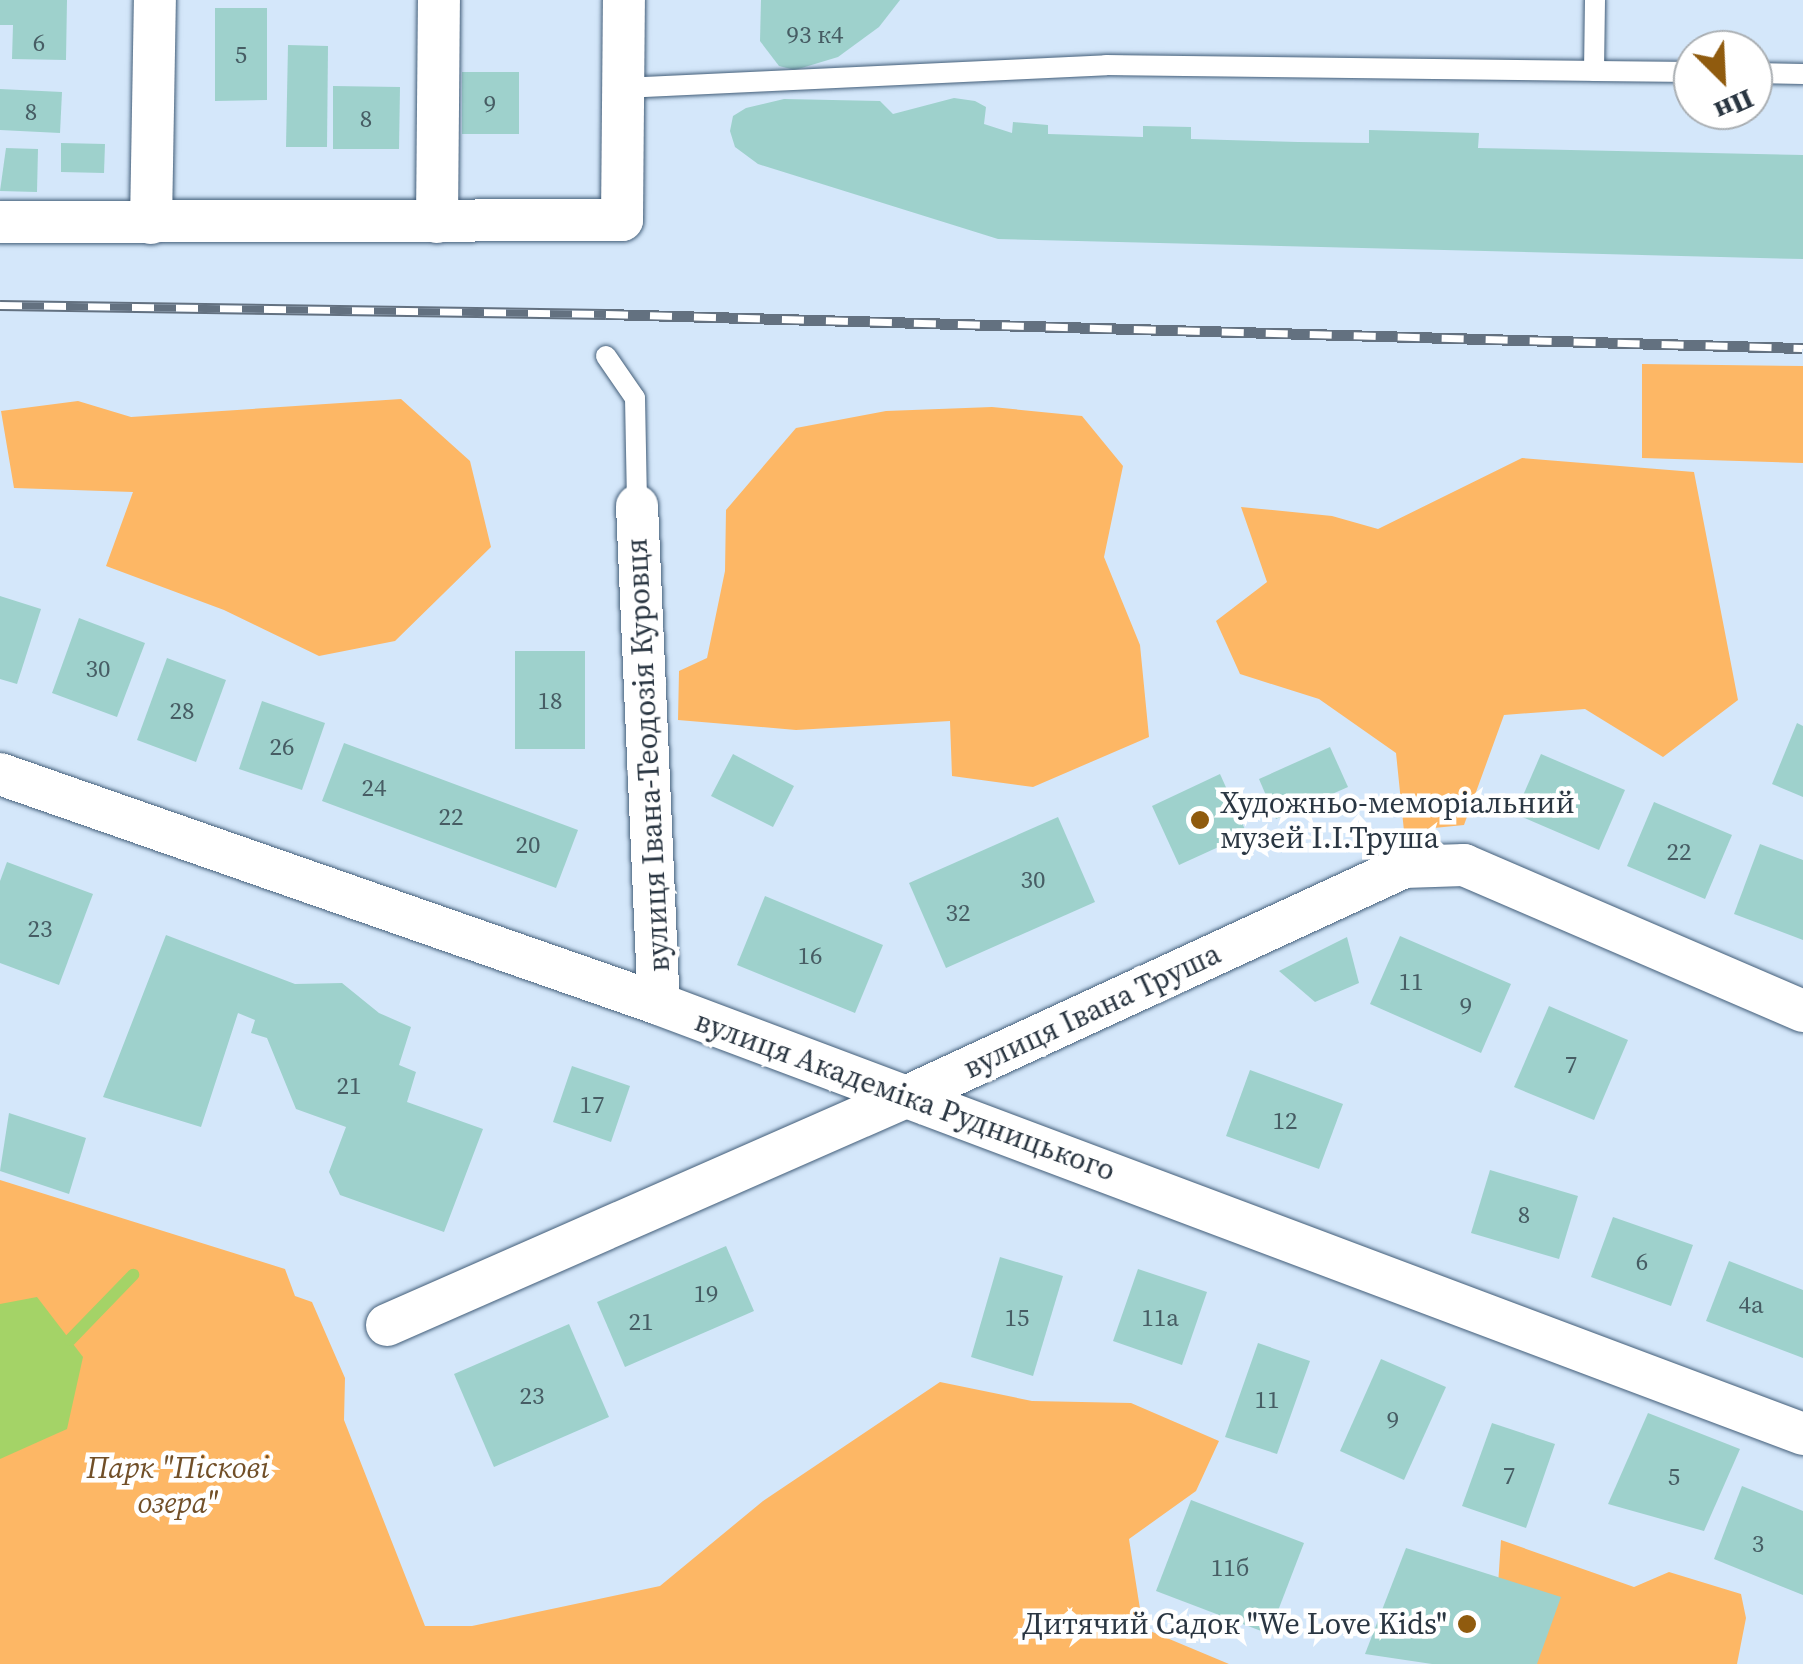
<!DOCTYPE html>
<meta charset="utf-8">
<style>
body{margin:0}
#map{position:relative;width:1803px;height:1664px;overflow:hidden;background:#d4e7fa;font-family:"Source Serif 4",serif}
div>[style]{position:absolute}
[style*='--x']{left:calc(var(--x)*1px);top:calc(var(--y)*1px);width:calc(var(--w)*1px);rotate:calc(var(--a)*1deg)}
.green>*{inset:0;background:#fdb765}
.water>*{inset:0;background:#a4d367}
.stream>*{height:12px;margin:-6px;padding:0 6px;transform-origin:6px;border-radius:6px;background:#a4d367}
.building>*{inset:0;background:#9ed1cc}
.roads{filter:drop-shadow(0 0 2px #435e79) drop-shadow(0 0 2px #435e79)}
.service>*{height:20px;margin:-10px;padding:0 10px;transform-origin:10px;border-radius:10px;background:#fff}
.minor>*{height:42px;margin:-21px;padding:0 21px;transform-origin:21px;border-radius:21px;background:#fff}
.rail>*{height:11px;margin-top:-5.5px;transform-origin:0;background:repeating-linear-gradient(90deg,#fff 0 22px,#637180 0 44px);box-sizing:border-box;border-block:2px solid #637180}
.dots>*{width:28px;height:28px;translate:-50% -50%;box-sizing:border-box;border:5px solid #fff;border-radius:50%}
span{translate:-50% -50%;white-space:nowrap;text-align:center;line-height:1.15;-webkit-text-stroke:9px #fff;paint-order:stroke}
.number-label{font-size:25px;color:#475d64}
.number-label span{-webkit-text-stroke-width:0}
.street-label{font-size:30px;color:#2a3642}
.poi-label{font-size:30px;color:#2a3642}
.left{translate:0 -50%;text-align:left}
.right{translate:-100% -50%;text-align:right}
.park-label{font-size:30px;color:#714f28;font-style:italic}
.north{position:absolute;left:1673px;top:30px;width:100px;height:100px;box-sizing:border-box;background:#fff;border:2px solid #aaafb3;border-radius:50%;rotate:156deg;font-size:28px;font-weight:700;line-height:40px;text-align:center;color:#2a3642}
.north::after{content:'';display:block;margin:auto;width:35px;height:45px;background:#905b0e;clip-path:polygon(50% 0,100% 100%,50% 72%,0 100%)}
</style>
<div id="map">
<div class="green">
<i style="clip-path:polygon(1642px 364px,1803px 366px,1803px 463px,1642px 458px)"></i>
<i style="clip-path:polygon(401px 399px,470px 461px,491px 547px,395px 641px,319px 656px,224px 610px,106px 566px,133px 492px,14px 488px,1px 411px,78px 401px,131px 417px)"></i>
<i style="clip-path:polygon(992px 407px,1082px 416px,1123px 466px,1104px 557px,1140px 645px,1149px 737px,1033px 787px,952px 776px,950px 721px,796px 730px,678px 720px,679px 671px,707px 658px,725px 571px,726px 510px,796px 428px,886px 411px)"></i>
<i style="clip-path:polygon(1522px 458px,1694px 472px,1738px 700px,1663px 757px,1585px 709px,1504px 715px,1464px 825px,1404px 831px,1396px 753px,1319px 699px,1240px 674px,1216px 621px,1267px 582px,1241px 507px,1332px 516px,1378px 529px)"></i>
<i style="clip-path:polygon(0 1180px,285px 1269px,295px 1296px,312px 1302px,345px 1378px,344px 1420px,425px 1626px,472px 1626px,660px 1586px,763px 1501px,940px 1382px,1032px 1401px,1131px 1403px,1219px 1441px,1196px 1491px,1129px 1539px,1143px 1628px,1229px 1664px,0 1664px)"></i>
<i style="clip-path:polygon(1501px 1540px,1634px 1587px,1669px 1572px,1741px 1594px,1746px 1618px,1737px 1664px,1530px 1664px,1498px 1585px)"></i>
</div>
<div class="water">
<i style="clip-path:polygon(37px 1297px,83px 1357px,67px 1429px,0 1459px,0 1304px)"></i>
</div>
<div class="stream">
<i style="--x:70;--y:1340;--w:91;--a:-45.9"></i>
</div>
<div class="building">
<i style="clip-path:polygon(0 0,67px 0,66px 60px,12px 59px,13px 25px,0 25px)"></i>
<i style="clip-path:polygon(761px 0,900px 0,879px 27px,838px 57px,795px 70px,779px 66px,760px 41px)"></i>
<i style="clip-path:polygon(215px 8px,267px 8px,267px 100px,215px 101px)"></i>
<i style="clip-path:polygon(288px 45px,328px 46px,327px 147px,286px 147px)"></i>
<i style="clip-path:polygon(462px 72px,519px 72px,519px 134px,462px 134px)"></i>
<i style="clip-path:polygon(333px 86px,400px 87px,399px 149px,333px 149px)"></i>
<i style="clip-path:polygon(0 89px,62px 92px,60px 133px,0 130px)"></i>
<i style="clip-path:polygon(954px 98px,975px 101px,986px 107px,984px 124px,1012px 133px,1013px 122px,1048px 125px,1048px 134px,1143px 137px,1143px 126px,1191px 127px,1191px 139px,1298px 142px,1369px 143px,1369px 130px,1479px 133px,1478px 148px,1803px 155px,1803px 259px,998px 239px,758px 164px,735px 147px,730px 131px,733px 116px,746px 108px,784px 99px,880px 101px,893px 114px)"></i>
<i style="clip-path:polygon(61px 143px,105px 144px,104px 173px,61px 172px)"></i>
<i style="clip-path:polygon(6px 148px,38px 149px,37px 192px,0 191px)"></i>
<i style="clip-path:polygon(0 596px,41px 609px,17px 684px,0 679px)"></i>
<i style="clip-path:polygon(79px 618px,145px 643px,117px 717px,52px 693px)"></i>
<i style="clip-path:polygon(515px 651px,585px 651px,585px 749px,515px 749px)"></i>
<i style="clip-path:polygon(167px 658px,226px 680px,196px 762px,137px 740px)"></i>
<i style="clip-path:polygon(262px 701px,325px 723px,302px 790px,239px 769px)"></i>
<i style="clip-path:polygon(1797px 723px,1803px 726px,1803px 797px,1772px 784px)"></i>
<i style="clip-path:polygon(344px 743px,578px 830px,556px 888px,322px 801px)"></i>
<i style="clip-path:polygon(1330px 747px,1348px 787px,1276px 819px,1259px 779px)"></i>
<i style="clip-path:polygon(733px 754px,794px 786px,773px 827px,711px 796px)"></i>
<i style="clip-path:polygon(1541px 754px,1625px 790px,1599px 850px,1515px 814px)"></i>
<i style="clip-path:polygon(1220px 774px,1247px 834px,1179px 865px,1152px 806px)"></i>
<i style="clip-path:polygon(1654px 802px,1732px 835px,1705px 899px,1627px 866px)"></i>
<i style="clip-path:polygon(1058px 817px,1095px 902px,946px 968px,909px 883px)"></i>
<i style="clip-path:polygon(1760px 844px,1803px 860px,1803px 940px,1734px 914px)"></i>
<i style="clip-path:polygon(7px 862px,93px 894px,59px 985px,0 963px,0 881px)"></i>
<i style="clip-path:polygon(765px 896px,883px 945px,855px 1013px,737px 965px)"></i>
<i style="clip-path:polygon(166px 935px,295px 984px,342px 983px,379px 1013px,411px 1027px,399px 1065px,416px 1072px,407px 1102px,483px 1129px,444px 1232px,340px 1195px,329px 1172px,346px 1127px,296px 1109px,267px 1038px,251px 1033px,255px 1020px,238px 1013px,201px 1127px,103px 1097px)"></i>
<i style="clip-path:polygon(1400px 936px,1511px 984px,1481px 1053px,1370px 1004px)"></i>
<i style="clip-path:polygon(1347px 937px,1359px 983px,1315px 1002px,1279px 971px)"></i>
<i style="clip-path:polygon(1549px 1006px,1628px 1040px,1594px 1120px,1514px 1087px)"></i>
<i style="clip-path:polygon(572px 1066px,630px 1086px,611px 1142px,553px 1122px)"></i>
<i style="clip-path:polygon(1250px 1070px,1343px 1104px,1319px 1169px,1226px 1136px)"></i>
<i style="clip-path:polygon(9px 1113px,86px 1138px,69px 1194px,0 1171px)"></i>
<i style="clip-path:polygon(1490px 1170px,1578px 1196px,1559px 1259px,1471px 1233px)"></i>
<i style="clip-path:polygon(1613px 1217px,1693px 1245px,1671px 1306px,1591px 1277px)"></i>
<i style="clip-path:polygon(726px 1246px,754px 1311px,625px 1367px,597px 1302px)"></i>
<i style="clip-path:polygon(1000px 1257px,1063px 1276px,1033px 1376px,971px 1357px)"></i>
<i style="clip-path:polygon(1729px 1261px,1803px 1290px,1803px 1358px,1706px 1321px)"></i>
<i style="clip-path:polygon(1138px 1269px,1207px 1292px,1182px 1365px,1113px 1341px)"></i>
<i style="clip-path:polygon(569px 1324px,609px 1417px,494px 1467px,454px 1374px)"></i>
<i style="clip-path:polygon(1258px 1343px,1310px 1361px,1277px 1454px,1225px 1437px)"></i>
<i style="clip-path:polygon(1381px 1359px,1446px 1387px,1404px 1480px,1340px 1451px)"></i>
<i style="clip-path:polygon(1648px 1413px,1740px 1449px,1704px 1531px,1608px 1504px)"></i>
<i style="clip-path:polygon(1492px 1423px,1555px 1444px,1526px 1528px,1462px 1506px)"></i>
<i style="clip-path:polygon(1742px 1486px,1803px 1511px,1803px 1595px,1714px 1559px)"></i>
<i style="clip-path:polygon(1191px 1500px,1304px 1543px,1269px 1634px,1156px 1591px)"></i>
<i style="clip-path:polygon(1406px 1548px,1561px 1597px,1537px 1664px,1432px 1664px,1365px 1654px)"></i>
</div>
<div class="roads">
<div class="service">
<i style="--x:1595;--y:0;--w:71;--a:90.8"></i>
<i style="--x:1594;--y:71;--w:99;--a:0.6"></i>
<i style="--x:1753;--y:73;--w:50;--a:1.1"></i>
<i style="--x:623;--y:88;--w:484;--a:-2.7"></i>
<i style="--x:1106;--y:65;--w:495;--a:0.7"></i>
<i style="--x:606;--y:356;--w:51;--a:55.4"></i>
<i style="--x:635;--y:398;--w:108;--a:88.9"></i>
</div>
<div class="minor">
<i style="--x:0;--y:222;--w:622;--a:-0.18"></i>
<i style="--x:622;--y:220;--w:220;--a:-89.5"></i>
<i style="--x:437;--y:222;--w:222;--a:-89.5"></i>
<i style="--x:151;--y:223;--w:223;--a:-89"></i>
<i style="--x:637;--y:506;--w:498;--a:87.5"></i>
<i style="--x:0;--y:774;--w:698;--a:19.24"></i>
<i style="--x:659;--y:1004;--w:1222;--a:20.6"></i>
<i style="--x:387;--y:1325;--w:569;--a:-23.73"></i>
<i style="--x:908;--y:1096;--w:546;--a:-24.78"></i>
<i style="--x:1404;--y:867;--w:60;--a:-1.9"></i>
<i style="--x:1464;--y:865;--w:369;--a:23.3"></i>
</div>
</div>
<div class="rail">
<i style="--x:0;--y:305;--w:606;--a:0.85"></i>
<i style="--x:606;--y:314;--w:1197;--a:1.63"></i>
</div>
<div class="dots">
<i style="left:1200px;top:820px;background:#905b0e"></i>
<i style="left:1467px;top:1624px;background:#905b0e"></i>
</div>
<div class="number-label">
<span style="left:815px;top:34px">93 к4</span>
<span style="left:39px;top:42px">6</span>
<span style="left:241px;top:54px">5</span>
<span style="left:490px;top:103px">9</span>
<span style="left:31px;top:111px">8</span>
<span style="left:366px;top:118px">8</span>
<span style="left:98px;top:668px">30</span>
<span style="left:550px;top:700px">18</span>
<span style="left:182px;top:710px">28</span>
<span style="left:282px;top:746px">26</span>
<span style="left:374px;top:787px">24</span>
<span style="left:451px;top:816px">22</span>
<span style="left:528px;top:844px">20</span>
<span style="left:1679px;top:851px">22</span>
<span style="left:1033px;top:879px">30</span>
<span style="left:958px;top:912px">32</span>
<span style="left:40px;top:928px">23</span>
<span style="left:810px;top:955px">16</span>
<span style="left:1411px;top:981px">11</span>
<span style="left:1466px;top:1005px">9</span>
<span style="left:1571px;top:1064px">7</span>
<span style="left:349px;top:1085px">21</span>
<span style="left:592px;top:1104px">17</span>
<span style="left:1285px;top:1120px">12</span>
<span style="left:1524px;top:1214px">8</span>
<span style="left:1642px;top:1261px">6</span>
<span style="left:706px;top:1293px">19</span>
<span style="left:1751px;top:1304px">4а</span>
<span style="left:1017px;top:1317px">15</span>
<span style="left:1160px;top:1317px">11а</span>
<span style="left:641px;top:1321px">21</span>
<span style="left:532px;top:1395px">23</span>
<span style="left:1267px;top:1399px">11</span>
<span style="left:1393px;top:1419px">9</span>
<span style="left:1509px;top:1475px">7</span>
<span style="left:1674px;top:1476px">5</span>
<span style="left:1758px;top:1543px">3</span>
<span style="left:1230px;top:1567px">11б</span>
</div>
<div class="street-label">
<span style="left:648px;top:755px;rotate:-93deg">вулиця Івана-Теодозія Куровця</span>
<span style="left:1092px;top:1011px;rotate:-25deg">вулиця Івана Труша</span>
<span style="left:905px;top:1096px;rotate:20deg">вулиця Академіка Рудницького</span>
</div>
<div class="poi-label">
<span class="left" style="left:1220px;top:820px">Художньо-меморіальний<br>музей І.І.Труша</span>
<span class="right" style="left:1447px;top:1624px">Дитячий Садок "We Love Kids"</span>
</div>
<div class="park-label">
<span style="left:178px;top:1485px">Парк "Піскові<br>озера"</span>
</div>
<div class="north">Пн</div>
</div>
